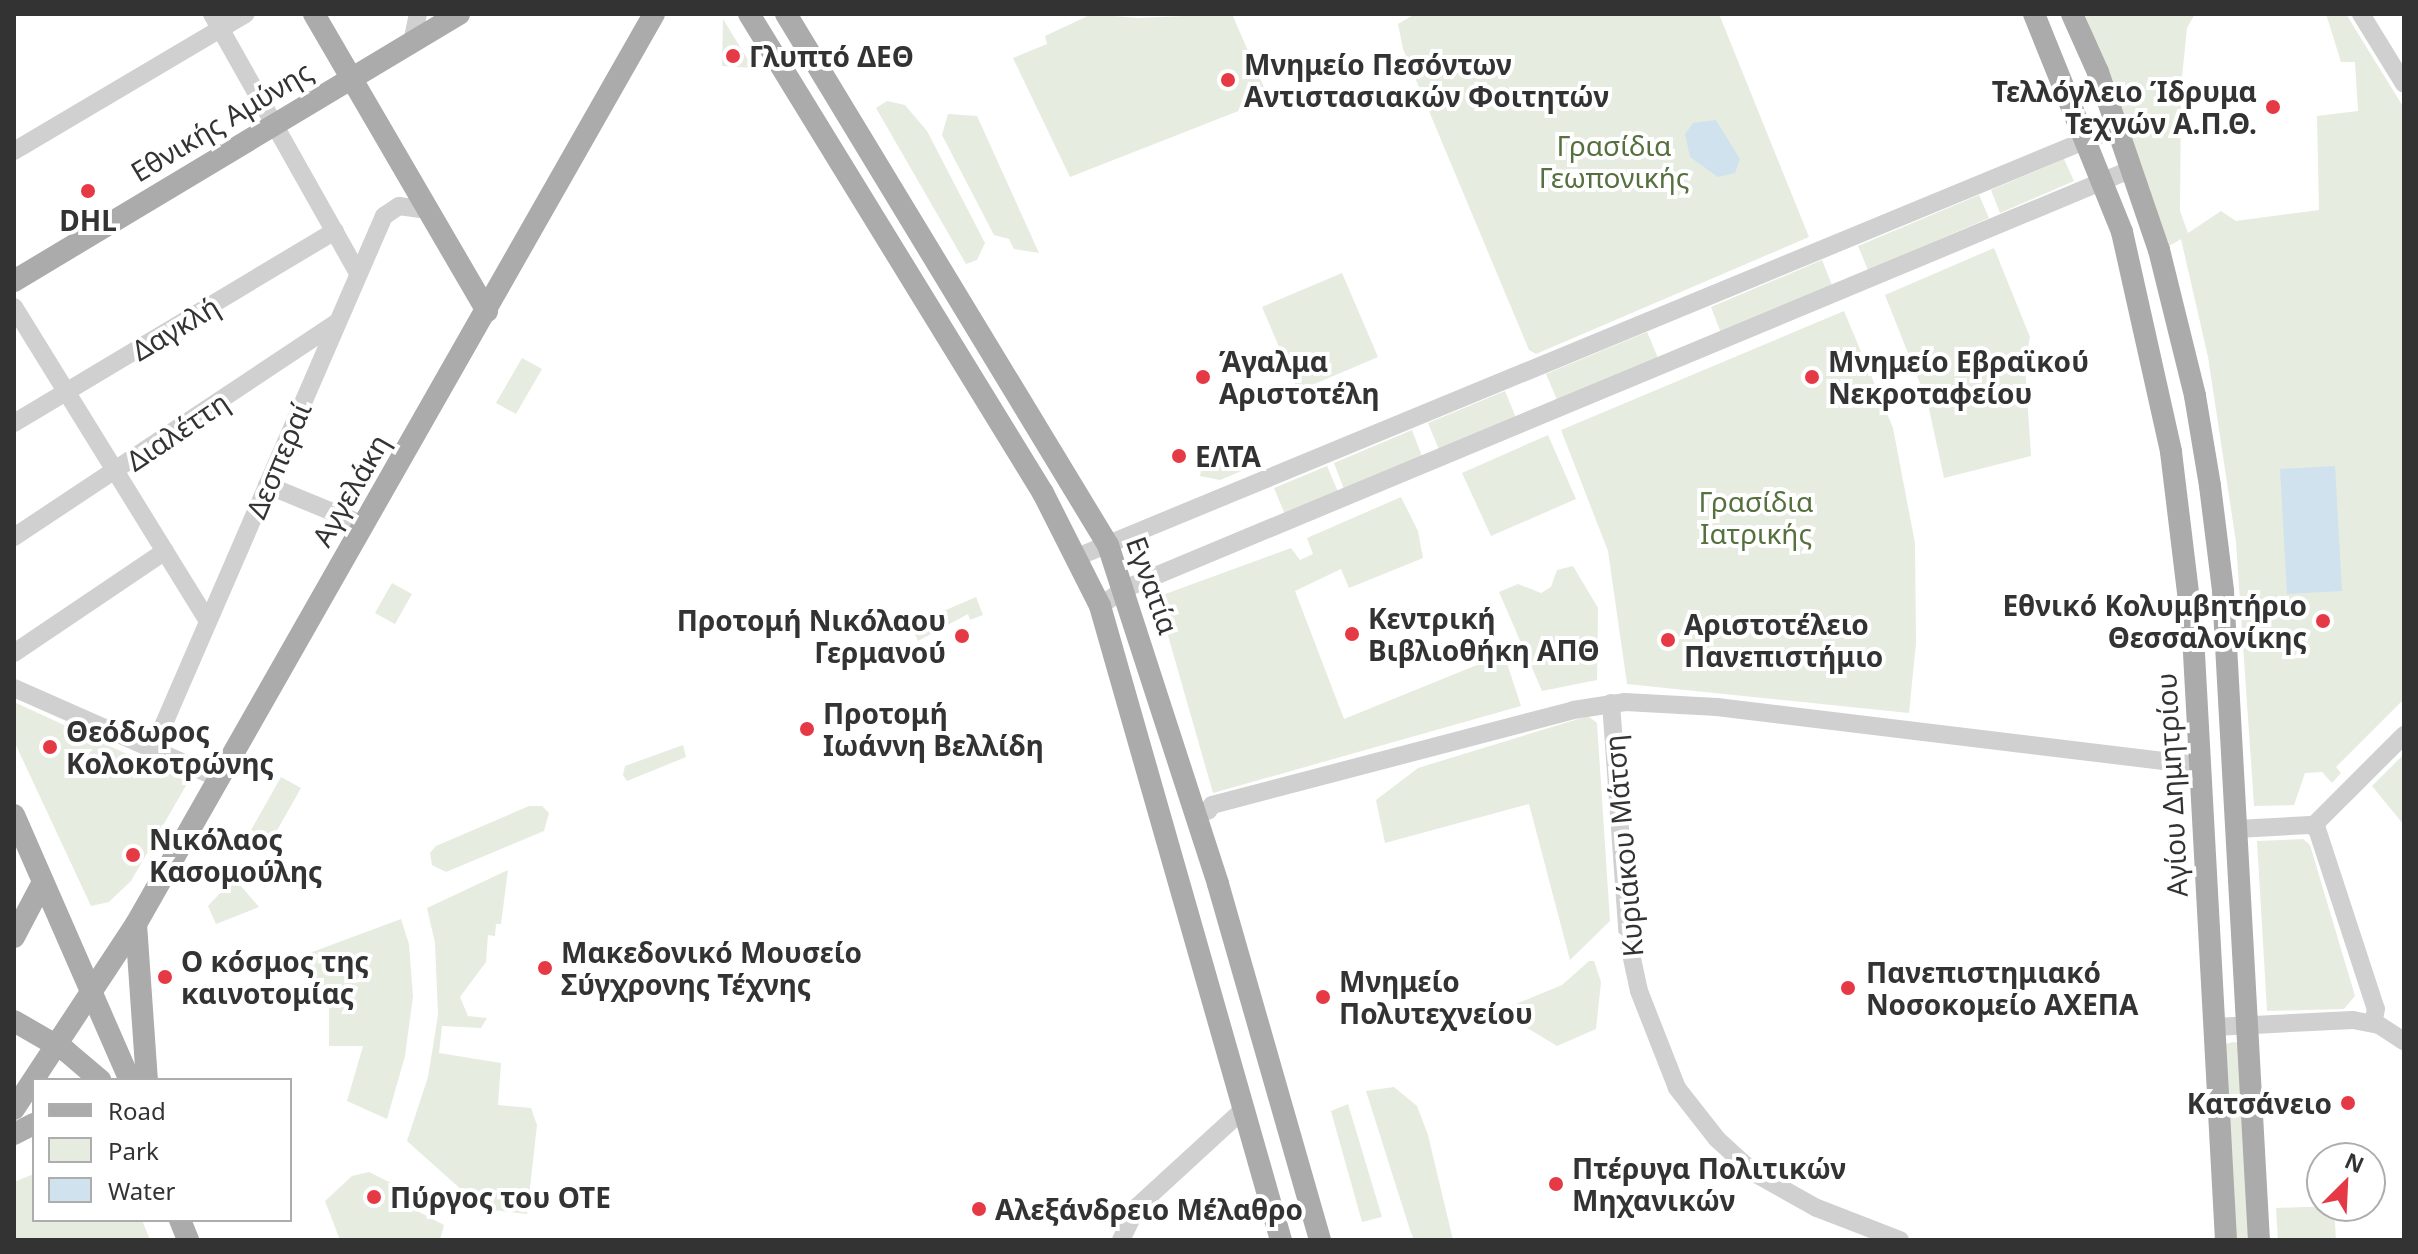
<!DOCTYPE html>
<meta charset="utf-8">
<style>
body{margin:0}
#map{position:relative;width:2418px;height:1254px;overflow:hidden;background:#fff;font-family:"Noto Sans",sans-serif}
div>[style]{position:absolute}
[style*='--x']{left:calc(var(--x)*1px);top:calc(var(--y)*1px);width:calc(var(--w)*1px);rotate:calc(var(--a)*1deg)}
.green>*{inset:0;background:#e6ecdf}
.water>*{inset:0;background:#cfe2ee}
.minor>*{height:18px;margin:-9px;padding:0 9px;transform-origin:9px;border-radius:9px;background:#d0d0d0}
.major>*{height:22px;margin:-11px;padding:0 11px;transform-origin:11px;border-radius:11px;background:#ababab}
.dots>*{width:22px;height:22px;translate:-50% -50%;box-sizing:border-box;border:4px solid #fff;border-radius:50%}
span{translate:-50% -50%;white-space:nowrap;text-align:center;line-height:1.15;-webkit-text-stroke:8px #fff;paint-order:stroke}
.poi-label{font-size:28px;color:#333;font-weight:700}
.left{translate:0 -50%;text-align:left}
.right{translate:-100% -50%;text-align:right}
.street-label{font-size:28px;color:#333}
.park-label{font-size:28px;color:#56703f}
.frame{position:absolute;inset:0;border:16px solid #333;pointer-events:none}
.legend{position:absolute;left:32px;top:1078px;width:260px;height:144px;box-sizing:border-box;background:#fff;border:2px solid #adadad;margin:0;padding:10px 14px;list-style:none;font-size:24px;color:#333}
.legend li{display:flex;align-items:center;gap:16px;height:40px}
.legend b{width:40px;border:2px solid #adadad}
.north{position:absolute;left:2306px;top:1142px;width:80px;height:80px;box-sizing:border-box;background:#fff;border:2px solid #adadad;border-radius:50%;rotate:24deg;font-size:22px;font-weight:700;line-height:32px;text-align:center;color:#333}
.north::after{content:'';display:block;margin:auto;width:28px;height:36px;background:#e63946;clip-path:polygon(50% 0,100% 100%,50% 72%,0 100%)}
</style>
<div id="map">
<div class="green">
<i style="clip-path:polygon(1092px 14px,1137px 18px,1232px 14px,1269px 99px,1070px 177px,1013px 58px,1047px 44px,1045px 36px)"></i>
<i style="clip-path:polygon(1415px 14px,1719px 14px,1809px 237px,1536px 354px,1529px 350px,1403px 49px,1398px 24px)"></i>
<i style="clip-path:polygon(2085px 14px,2195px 14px,2187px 28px,2181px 87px,2180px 211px,2188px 233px,2221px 211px,2236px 221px,2319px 210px,2317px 116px,2358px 111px,2355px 62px,2341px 62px,2326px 14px,2346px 14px,2404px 108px,2404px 699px,2336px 767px,2341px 773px,2332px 783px,2322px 772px,2305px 773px,2294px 805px,2254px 806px,2236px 542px,2208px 357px,2181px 239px,2169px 246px)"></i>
<i style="clip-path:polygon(723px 19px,753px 68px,722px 66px)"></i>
<i style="clip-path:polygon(887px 101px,905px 105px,927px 131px,985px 243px,977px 260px,966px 264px,876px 108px)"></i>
<i style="clip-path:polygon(948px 114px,977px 116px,1039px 253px,1014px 249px,1009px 239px,994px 235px,942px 135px)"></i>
<i style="clip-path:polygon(2064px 159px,2074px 181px,2000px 213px,1991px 190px)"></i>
<i style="clip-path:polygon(1979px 195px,1989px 218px,1868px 270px,1858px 246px)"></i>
<i style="clip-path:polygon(1994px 248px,2030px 337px,2025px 364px,2031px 456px,1944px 478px,1928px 404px,1885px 295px)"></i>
<i style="clip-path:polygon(1822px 260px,1832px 285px,1721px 333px,1711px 307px)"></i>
<i style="clip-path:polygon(1342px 273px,1378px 357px,1298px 391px,1262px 307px)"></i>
<i style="clip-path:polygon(1844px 311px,1893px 428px,1915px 543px,1916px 643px,1909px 713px,1627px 684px,1608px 551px,1561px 430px)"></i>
<i style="clip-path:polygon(1647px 332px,1659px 360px,1558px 402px,1546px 374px)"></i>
<i style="clip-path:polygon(522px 358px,542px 369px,516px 414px,496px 403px)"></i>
<i style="clip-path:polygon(1505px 391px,1517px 420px,1440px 452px,1428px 423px)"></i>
<i style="clip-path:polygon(1412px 430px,1423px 459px,1345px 492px,1334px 463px)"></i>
<i style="clip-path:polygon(1548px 435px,1576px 499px,1491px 536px,1462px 473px)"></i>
<i style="clip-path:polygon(1232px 443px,1244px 470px,1220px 480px,1200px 476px,1204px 455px)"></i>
<i style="clip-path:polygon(1327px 466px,1339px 494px,1286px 517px,1274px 488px)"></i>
<i style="clip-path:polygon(1401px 497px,1418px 531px,1423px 558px,1349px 588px,1341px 569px,1295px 591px,1344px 719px,1504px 654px,1521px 706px,1213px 793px,1157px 597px,1291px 548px,1300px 560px,1313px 554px,1307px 538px)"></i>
<i style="clip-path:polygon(1573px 566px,1598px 608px,1597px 680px,1542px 691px,1499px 592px,1518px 584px,1541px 593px,1551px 587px,1557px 570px)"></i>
<i style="clip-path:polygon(392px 583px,412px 594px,395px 624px,375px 613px)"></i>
<i style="clip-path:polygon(976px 597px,983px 615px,970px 620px,968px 614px,918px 641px,911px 625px)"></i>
<i style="clip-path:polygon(14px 702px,188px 782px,131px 881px,109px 902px,91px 906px,14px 741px)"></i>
<i style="clip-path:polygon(1588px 716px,1597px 723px,1610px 921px,1570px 960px,1529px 804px,1385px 843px,1376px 800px,1418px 768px)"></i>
<i style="clip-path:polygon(683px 745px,686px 757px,627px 781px,623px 775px,625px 766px)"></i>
<i style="clip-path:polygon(2404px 754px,2404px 825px,2372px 786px)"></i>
<i style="clip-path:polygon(281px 777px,301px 788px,271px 841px,251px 830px)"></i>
<i style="clip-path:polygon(529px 806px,542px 806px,549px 813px,544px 831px,446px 872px,432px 865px,430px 853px,436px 846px)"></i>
<i style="clip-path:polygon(2303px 839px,2310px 845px,2355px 996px,2344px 1009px,2267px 1011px,2257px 841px)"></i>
<i style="clip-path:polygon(508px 870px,501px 924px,496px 924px,495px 936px,488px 935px,486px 962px,460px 997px,468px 1016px,487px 1018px,481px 1028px,442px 1026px,439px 1053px,501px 1063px,498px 1105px,531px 1108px,537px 1125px,527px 1214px,483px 1209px,407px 1141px,428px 1077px,438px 1015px,435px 943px,427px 908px)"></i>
<i style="clip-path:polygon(234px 878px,259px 907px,216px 924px,208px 906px)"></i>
<i style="clip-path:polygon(401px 919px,409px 944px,413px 996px,405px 1056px,387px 1119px,347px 1101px,363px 1046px,329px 1046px,329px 995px,314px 995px,307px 954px)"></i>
<i style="clip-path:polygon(1589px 961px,1594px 961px,1601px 982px,1596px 1029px,1557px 1046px,1499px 1011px,1562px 985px)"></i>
<i style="clip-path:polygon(2233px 1042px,2240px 1043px,2251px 1240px,2235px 1240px,2225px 1044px)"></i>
<i style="clip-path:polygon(1394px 1087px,1417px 1106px,1428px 1135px,1453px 1240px,1414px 1240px,1410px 1230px,1366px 1091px)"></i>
<i style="clip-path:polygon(1348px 1104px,1382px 1217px,1362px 1222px,1331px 1111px)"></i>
<i style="clip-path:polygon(369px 1172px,391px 1183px,421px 1213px,444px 1225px,440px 1240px,340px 1240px,325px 1201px,352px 1176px)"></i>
<i style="clip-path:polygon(34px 1174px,34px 1220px,142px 1220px,150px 1240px,14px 1240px,14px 1182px)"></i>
<i style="clip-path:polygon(2334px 1206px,2336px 1240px,2278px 1240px,2276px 1208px)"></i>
</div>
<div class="water">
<i style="clip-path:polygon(1716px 120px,1740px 159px,1735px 173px,1718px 177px,1690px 157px,1685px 134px,1693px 123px)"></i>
<i style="clip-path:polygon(2335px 466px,2342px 591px,2287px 594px,2280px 469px)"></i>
</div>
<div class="minor">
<i style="--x:212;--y:14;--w:297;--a:60.6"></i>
<i style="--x:2361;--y:14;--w:82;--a:58.4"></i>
<i style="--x:412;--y:42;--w:29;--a:-78"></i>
<i style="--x:14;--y:151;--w:269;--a:-30.6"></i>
<i style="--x:14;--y:307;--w:369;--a:58.3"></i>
<i style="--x:14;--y:423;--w:374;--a:-30.9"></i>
<i style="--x:267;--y:485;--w:105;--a:22.4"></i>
<i style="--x:14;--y:537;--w:388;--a:-33.6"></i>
<i style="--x:1077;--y:557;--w:1126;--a:-22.44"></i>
<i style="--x:1100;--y:606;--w:29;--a:-35"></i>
<i style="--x:1124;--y:589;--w:1092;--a:-22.62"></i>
<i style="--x:14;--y:653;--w:182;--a:-34"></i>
<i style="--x:14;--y:688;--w:225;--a:23.8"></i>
<i style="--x:1611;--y:703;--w:238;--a:85.9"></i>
<i style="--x:1628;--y:940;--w:52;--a:77.8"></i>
<i style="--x:1639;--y:991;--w:104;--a:68.6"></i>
<i style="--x:1677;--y:1088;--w:65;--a:51.9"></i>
<i style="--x:1717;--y:1139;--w:50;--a:42.6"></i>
<i style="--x:1754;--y:1173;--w:72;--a:29.1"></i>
<i style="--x:1817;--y:1208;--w:89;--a:21.1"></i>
<i style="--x:153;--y:749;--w:581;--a:-66.57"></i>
<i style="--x:384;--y:216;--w:18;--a:-34"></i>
<i style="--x:399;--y:206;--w:29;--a:8"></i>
<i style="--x:1208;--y:811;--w:7;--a:-56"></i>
<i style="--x:1212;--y:805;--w:373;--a:-14.7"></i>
<i style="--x:1573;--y:710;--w:53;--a:-8.7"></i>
<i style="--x:1625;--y:702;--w:92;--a:3.1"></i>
<i style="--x:1717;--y:707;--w:483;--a:6.9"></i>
<i style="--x:2313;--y:826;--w:129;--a:-45"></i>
<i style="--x:2237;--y:829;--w:73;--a:-3.1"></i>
<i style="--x:2310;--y:825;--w:8;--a:30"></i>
<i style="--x:2317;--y:829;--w:189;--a:71.9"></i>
<i style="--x:2376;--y:1009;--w:14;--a:102"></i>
<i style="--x:2214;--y:1027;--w:139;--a:-2.9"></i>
<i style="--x:2353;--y:1020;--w:26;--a:11"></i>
<i style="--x:2379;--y:1025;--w:30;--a:33"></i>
<i style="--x:1121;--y:1240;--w:37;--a:-64"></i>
<i style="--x:1137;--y:1207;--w:144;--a:-42.5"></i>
</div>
<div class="major">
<i style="--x:314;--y:14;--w:344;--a:59.8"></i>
<i style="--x:749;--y:14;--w:562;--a:58.46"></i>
<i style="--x:1043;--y:493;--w:127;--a:63.2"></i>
<i style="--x:1100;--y:606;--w:659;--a:74.07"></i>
<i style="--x:786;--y:14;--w:621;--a:58.77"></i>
<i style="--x:1108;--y:545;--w:356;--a:72"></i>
<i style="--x:1218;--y:884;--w:370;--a:74"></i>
<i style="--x:2034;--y:14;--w:235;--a:68"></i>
<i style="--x:2122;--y:232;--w:225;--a:77.4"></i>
<i style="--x:2171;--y:452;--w:184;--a:83.1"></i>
<i style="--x:2193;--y:635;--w:606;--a:86.88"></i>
<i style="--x:2072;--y:14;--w:64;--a:65.9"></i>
<i style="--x:2098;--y:72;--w:188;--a:71.1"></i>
<i style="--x:2159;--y:250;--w:150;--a:76.1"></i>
<i style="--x:2195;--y:396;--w:91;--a:80.5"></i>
<i style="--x:2210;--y:486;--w:106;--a:82.9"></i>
<i style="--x:2223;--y:591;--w:650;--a:86.83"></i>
<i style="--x:14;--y:281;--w:519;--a:-30.96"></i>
<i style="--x:14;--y:815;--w:289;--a:66.4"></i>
<i style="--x:136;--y:924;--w:156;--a:86"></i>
<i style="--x:14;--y:937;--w:62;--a:-62.2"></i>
<i style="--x:14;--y:1021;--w:60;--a:30"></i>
<i style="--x:66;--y:1051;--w:45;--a:40.5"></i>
<i style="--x:14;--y:1109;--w:222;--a:-56.6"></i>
<i style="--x:136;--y:924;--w:1047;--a:-60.35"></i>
<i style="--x:14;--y:1134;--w:22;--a:-27"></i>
<i style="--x:180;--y:1220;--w:22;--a:68"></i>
</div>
<div class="dots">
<i style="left:733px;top:56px;background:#e63946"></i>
<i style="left:1228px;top:80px;background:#e63946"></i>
<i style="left:2273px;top:107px;background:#e63946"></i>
<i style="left:88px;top:191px;background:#e63946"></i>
<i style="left:1203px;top:377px;background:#e63946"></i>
<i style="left:1812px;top:377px;background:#e63946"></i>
<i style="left:1179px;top:456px;background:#e63946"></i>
<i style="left:2323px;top:621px;background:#e63946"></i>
<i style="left:1352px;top:634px;background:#e63946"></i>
<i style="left:962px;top:636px;background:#e63946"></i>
<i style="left:1668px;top:640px;background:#e63946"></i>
<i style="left:807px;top:729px;background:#e63946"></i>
<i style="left:50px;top:747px;background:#e63946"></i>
<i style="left:133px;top:855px;background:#e63946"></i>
<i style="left:545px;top:968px;background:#e63946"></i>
<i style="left:165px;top:977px;background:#e63946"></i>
<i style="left:1848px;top:988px;background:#e63946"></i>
<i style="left:1323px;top:997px;background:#e63946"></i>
<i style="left:2348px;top:1103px;background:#e63946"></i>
<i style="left:1556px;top:1184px;background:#e63946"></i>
<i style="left:374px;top:1197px;background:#e63946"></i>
<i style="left:979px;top:1209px;background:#e63946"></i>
</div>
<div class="poi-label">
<span class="left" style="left:749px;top:56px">Γλυπτό ΔΕΘ</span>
<span class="left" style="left:1244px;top:80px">Μνημείο Πεσόντων<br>Αντιστασιακών Φοιτητών</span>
<span class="right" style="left:2257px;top:107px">Τελλόγλειο Ίδρυμα<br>Τεχνών Α.Π.Θ.</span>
<span style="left:88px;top:220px">DHL</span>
<span class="left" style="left:1219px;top:377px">Άγαλμα<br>Αριστοτέλη</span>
<span class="left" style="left:1828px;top:377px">Μνημείο Εβραϊκού<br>Νεκροταφείου</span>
<span class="left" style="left:1195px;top:456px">ΕΛΤΑ</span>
<span class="right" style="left:2307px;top:621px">Εθνικό Κολυμβητήριο<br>Θεσσαλονίκης</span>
<span class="left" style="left:1368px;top:634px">Κεντρική<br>Βιβλιοθήκη ΑΠΘ</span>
<span class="right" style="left:946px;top:636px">Προτομή Νικόλαου<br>Γερμανού</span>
<span class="left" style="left:1684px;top:640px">Αριστοτέλειο<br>Πανεπιστήμιο</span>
<span class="left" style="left:823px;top:729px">Προτομή<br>Ιωάννη Βελλίδη</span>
<span class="left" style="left:66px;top:747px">Θεόδωρος<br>Κολοκοτρώνης</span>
<span class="left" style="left:149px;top:855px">Νικόλαος<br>Κασομούλης</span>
<span class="left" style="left:561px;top:968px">Μακεδονικό Μουσείο<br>Σύγχρονης Τέχνης</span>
<span class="left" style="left:181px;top:977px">Ο κόσμος της<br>καινοτομίας</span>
<span class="left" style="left:1866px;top:988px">Πανεπιστημιακό<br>Νοσοκομείο ΑΧΕΠΑ</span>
<span class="left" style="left:1339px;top:997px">Μνημείο<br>Πολυτεχνείου</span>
<span class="right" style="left:2332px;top:1103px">Κατσάνειο</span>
<span class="left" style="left:1572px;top:1184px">Πτέρυγα Πολιτικών<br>Μηχανικών</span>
<span class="left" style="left:390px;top:1197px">Πύργος του ΟΤΕ</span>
<span class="left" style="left:995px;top:1209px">Αλεξάνδρειο Μέλαθρο</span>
</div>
<div class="street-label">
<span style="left:221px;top:121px;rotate:-31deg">Εθνικής Αμύνης</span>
<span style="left:175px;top:328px;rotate:-31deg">Δαγκλή</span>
<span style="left:177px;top:431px;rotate:-34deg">Διαλέττη</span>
<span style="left:278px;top:460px;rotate:-67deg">Δεσπεραί</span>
<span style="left:350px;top:490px;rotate:-60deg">Αγγελάκη</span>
<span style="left:1153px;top:585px;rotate:70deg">Εγνατία</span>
<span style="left:2171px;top:785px;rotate:-93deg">Αγίου Δημητρίου</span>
<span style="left:1623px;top:846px;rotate:-95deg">Κυριάκου Μάτση</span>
</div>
<div class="park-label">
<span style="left:1614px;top:161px">Γρασίδια<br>Γεωπονικής</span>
<span style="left:1756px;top:517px">Γρασίδια<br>Ιατρικής</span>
</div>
<div class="frame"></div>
<ul class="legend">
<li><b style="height:10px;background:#ababab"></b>Road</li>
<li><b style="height:22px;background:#e6ecdf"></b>Park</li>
<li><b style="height:22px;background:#cfe2ee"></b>Water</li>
</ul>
<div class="north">N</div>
</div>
